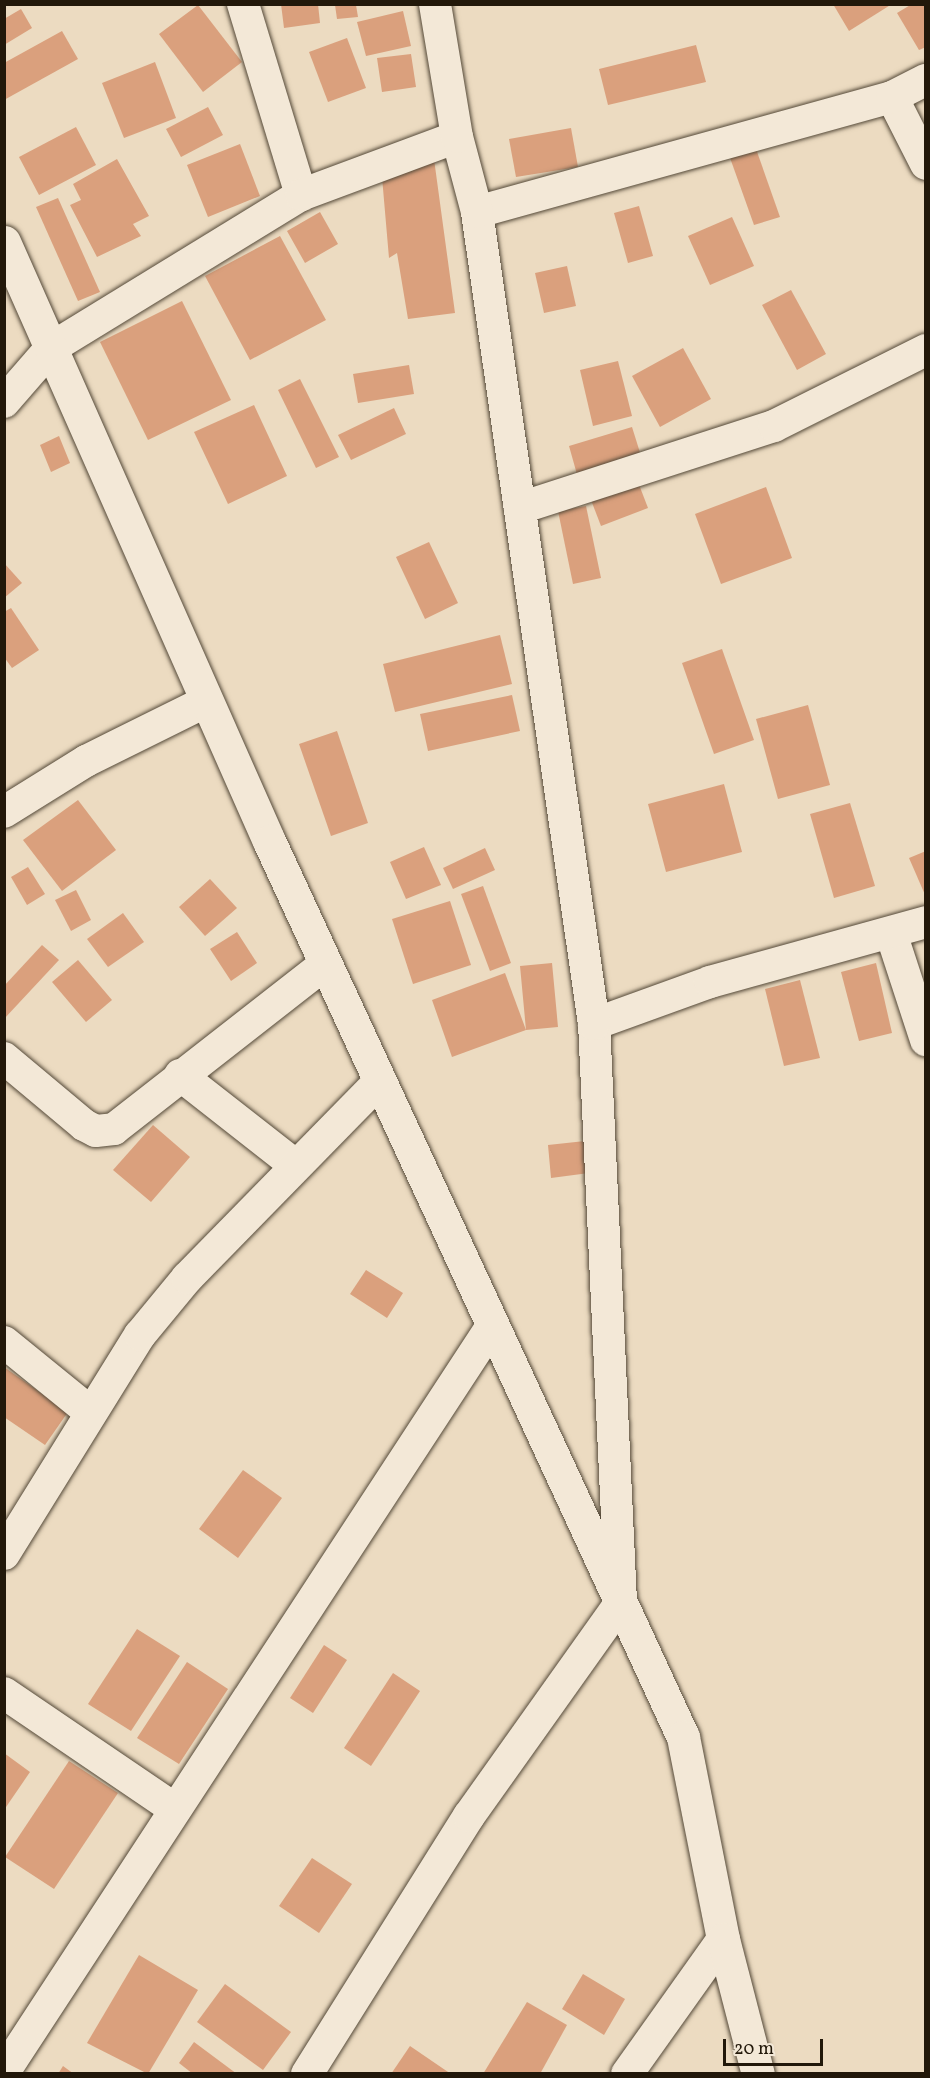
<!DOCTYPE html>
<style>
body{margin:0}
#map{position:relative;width:930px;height:2078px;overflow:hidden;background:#ecdbc1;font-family:Vollkorn,serif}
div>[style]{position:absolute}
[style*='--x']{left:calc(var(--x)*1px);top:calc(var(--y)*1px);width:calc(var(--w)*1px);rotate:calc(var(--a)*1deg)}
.building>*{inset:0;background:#daa07d}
.roads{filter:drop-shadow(0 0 2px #544938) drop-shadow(0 0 2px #544938)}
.minor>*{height:32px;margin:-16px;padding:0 16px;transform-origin:16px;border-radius:16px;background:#f3e8d7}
.tertiary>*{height:33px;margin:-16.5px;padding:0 16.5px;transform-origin:16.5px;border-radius:16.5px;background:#f3e8d7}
span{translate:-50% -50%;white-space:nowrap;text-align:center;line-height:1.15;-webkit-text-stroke:4.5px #f3e8d7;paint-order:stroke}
.frame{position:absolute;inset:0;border:6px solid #22180a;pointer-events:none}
.scale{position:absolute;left:723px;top:2039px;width:100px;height:27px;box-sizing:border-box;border:3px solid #22180a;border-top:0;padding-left:8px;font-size:18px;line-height:21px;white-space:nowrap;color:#22180a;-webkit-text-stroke:4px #f3e8d7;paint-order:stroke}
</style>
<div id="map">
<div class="building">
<i style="clip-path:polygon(281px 4px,318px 4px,320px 23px,284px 28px)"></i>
<i style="clip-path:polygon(833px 4px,892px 4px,849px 31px)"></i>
<i style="clip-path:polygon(912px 4px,926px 4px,926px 47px,919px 50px,897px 13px)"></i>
<i style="clip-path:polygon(198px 5px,242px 62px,203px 92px,159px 34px)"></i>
<i style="clip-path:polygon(335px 5px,356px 5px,358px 17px,337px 19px)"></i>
<i style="clip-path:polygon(21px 9px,32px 28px,4px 45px,4px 19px)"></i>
<i style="clip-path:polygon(403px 11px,411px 46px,366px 56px,357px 22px)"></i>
<i style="clip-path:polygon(62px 31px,78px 59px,4px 100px,4px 63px)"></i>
<i style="clip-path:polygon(347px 38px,366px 88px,328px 102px,309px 52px)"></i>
<i style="clip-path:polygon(696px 45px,706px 82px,608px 105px,599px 69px)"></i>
<i style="clip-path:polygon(411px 54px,416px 87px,382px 92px,377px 58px)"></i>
<i style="clip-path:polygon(155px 62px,176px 118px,124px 138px,102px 83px)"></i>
<i style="clip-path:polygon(208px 107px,223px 135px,181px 157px,166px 129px)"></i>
<i style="clip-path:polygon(76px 127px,96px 165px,39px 195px,19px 157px)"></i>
<i style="clip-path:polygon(571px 128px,578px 167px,516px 177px,509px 139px)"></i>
<i style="clip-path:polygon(240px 144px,260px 196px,208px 217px,187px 165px)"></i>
<i style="clip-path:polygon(755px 146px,780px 217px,754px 225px,729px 155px)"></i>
<i style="clip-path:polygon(117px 159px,149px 216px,133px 224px,141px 236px,97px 257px,70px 205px,81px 200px,73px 184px)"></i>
<i style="clip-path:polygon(434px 159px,455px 313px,408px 319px,397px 253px,389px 258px,382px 177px,400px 175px)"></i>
<i style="clip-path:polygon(58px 198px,100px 292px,78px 301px,36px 207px)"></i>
<i style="clip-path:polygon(639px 206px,653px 256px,628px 263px,614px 213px)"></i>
<i style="clip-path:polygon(320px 212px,338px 244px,305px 263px,287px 231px)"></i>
<i style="clip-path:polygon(732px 217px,754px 266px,710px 285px,688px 236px)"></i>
<i style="clip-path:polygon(280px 236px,326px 320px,250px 360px,205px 276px)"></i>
<i style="clip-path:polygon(567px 266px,576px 306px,544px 313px,535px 273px)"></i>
<i style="clip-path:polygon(791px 290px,826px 354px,797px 370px,762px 305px)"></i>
<i style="clip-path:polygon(182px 301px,231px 400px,148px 440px,100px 342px)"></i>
<i style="clip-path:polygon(683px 348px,711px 399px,660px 427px,632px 376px)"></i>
<i style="clip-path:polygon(618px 361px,632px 416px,593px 426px,580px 370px)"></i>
<i style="clip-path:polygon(409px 365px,414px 394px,358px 403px,353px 374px)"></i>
<i style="clip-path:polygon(300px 379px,339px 457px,316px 468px,278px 390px)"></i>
<i style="clip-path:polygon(254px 405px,287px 476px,228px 504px,194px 432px)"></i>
<i style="clip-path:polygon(394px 408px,406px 434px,351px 460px,338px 435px)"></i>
<i style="clip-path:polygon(632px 427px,642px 459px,578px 478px,569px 446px)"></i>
<i style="clip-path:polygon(59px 436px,70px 463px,51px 472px,40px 445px)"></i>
<i style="clip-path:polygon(638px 482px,648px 508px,601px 526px,591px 500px)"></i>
<i style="clip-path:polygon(766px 487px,792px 558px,721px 584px,695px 514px)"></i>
<i style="clip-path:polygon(586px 506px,601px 578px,573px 584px,558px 511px)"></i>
<i style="clip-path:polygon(429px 542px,458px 603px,425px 619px,396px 557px)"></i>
<i style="clip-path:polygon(4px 563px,22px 583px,4px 598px)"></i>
<i style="clip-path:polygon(11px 608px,39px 650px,12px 668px,4px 657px,4px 612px)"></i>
<i style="clip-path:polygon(500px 635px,512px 684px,395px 712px,383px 664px)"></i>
<i style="clip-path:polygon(722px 649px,754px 740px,714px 754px,682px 663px)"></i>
<i style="clip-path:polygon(512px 695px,520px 731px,428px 751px,420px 714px)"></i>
<i style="clip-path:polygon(808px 705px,830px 785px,778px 799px,756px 719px)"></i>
<i style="clip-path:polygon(337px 731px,368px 823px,331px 836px,299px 744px)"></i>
<i style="clip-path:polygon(724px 784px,742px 852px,666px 872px,648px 804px)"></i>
<i style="clip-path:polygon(78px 800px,116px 850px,62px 891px,23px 840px)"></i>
<i style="clip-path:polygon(850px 803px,875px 886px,834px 898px,810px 814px)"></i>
<i style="clip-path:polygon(424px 847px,441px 885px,406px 899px,390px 862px)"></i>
<i style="clip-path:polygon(485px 848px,495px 870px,453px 889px,443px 868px)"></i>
<i style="clip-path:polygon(926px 851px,926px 897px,909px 858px)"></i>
<i style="clip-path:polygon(28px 867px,45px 894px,27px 905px,11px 877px)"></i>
<i style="clip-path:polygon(210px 879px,237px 908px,205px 936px,179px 907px)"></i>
<i style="clip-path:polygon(483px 886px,511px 963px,490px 971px,461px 894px)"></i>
<i style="clip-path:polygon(76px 890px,91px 920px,71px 931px,55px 900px)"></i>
<i style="clip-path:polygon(450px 901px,471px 965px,413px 984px,392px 919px)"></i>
<i style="clip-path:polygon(123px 913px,144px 942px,108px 967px,87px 939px)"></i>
<i style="clip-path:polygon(237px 932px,257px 963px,231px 981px,210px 949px)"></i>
<i style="clip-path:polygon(42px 945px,59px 960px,4px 1019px,4px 986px)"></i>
<i style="clip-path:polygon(78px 960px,112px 1000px,86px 1022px,52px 982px)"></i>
<i style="clip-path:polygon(552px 963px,558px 1027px,526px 1030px,520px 966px)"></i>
<i style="clip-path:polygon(876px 963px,892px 1033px,859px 1041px,841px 972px)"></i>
<i style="clip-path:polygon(505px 973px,526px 1030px,452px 1057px,432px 1000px)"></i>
<i style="clip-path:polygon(800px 980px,820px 1058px,784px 1066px,765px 989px)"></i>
<i style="clip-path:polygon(153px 1125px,190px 1157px,151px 1202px,113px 1170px)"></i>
<i style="clip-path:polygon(585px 1141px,589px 1173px,551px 1178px,548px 1145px)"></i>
<i style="clip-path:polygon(366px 1270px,403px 1293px,387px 1318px,350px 1294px)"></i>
<i style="clip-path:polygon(4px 1367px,68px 1412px,45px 1445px,4px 1417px)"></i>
<i style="clip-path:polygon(243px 1470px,282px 1498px,238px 1558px,199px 1529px)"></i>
<i style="clip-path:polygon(137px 1629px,180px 1656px,131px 1731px,88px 1704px)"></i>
<i style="clip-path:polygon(324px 1645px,347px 1660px,313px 1713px,290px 1698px)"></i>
<i style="clip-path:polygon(187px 1662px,228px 1689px,179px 1764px,137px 1738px)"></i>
<i style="clip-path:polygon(393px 1673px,420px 1691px,371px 1766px,344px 1748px)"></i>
<i style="clip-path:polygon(4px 1753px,30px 1772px,4px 1810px)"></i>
<i style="clip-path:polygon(69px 1761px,118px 1793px,54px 1889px,5px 1857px)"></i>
<i style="clip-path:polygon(312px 1858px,352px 1884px,319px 1933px,279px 1906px)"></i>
<i style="clip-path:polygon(139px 1955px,198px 1990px,148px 2074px,87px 2043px)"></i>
<i style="clip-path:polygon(583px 1974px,625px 1999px,604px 2035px,562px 2009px)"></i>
<i style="clip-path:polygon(225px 1984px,291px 2032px,263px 2070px,197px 2022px)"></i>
<i style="clip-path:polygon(527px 2002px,567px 2025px,540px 2074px,483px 2074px)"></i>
<i style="clip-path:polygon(194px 2042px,237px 2074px,193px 2074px,179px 2063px)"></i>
<i style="clip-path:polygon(410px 2046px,451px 2074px,391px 2074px)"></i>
<i style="clip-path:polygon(63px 2066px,74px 2074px,58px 2074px)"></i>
</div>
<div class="roads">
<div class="minor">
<i style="--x:243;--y:4;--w:200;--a:73.1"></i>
<i style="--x:892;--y:97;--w:75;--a:63.1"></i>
<i style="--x:477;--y:212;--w:431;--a:-15.5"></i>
<i style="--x:892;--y:97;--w:38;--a:-27"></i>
<i style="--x:4;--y:402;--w:72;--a:-49"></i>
<i style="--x:51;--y:348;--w:293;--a:-31.5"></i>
<i style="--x:301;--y:195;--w:166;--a:-20.4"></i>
<i style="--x:520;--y:508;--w:267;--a:-17.9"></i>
<i style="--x:774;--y:426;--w:170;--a:-26.6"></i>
<i style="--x:4;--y:812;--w:97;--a:-31.9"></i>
<i style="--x:86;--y:761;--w:135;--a:-26.4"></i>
<i style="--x:891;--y:933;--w:113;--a:71.9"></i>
<i style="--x:594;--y:1024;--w:123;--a:-19.9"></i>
<i style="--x:710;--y:982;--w:224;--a:-15.5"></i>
<i style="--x:4;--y:1058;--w:104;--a:39.9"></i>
<i style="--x:84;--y:1125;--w:13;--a:27"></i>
<i style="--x:96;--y:1131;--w:18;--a:-6"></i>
<i style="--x:114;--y:1129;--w:268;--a:-38"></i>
<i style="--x:180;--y:1075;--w:147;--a:38.1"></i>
<i style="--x:4;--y:1342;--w:109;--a:39.1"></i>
<i style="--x:4;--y:1554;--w:258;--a:-58.2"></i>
<i style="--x:140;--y:1335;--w:74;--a:-50.5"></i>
<i style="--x:187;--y:1278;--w:276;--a:-45.6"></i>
<i style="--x:4;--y:1693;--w:207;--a:34.2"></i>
<i style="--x:4;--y:2072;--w:891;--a:-56.81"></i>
<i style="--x:307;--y:2074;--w:305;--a:-57.9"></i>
<i style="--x:469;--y:1816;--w:262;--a:-54.6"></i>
<i style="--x:621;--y:1602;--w:579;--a:-92.67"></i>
<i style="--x:594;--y:1024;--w:820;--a:-98.2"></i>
<i style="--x:477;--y:212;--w:78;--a:-104.9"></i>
<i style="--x:457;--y:137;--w:135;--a:-99.4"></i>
<i style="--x:627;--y:2074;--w:166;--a:-54.6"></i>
</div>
<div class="tertiary">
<i style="--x:4;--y:242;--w:655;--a:66.14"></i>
<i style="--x:269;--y:841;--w:987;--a:65.2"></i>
<i style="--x:683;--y:1737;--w:206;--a:78.8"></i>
<i style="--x:723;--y:1939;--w:139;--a:75.5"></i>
</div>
</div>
<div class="frame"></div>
<div class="scale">20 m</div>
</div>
